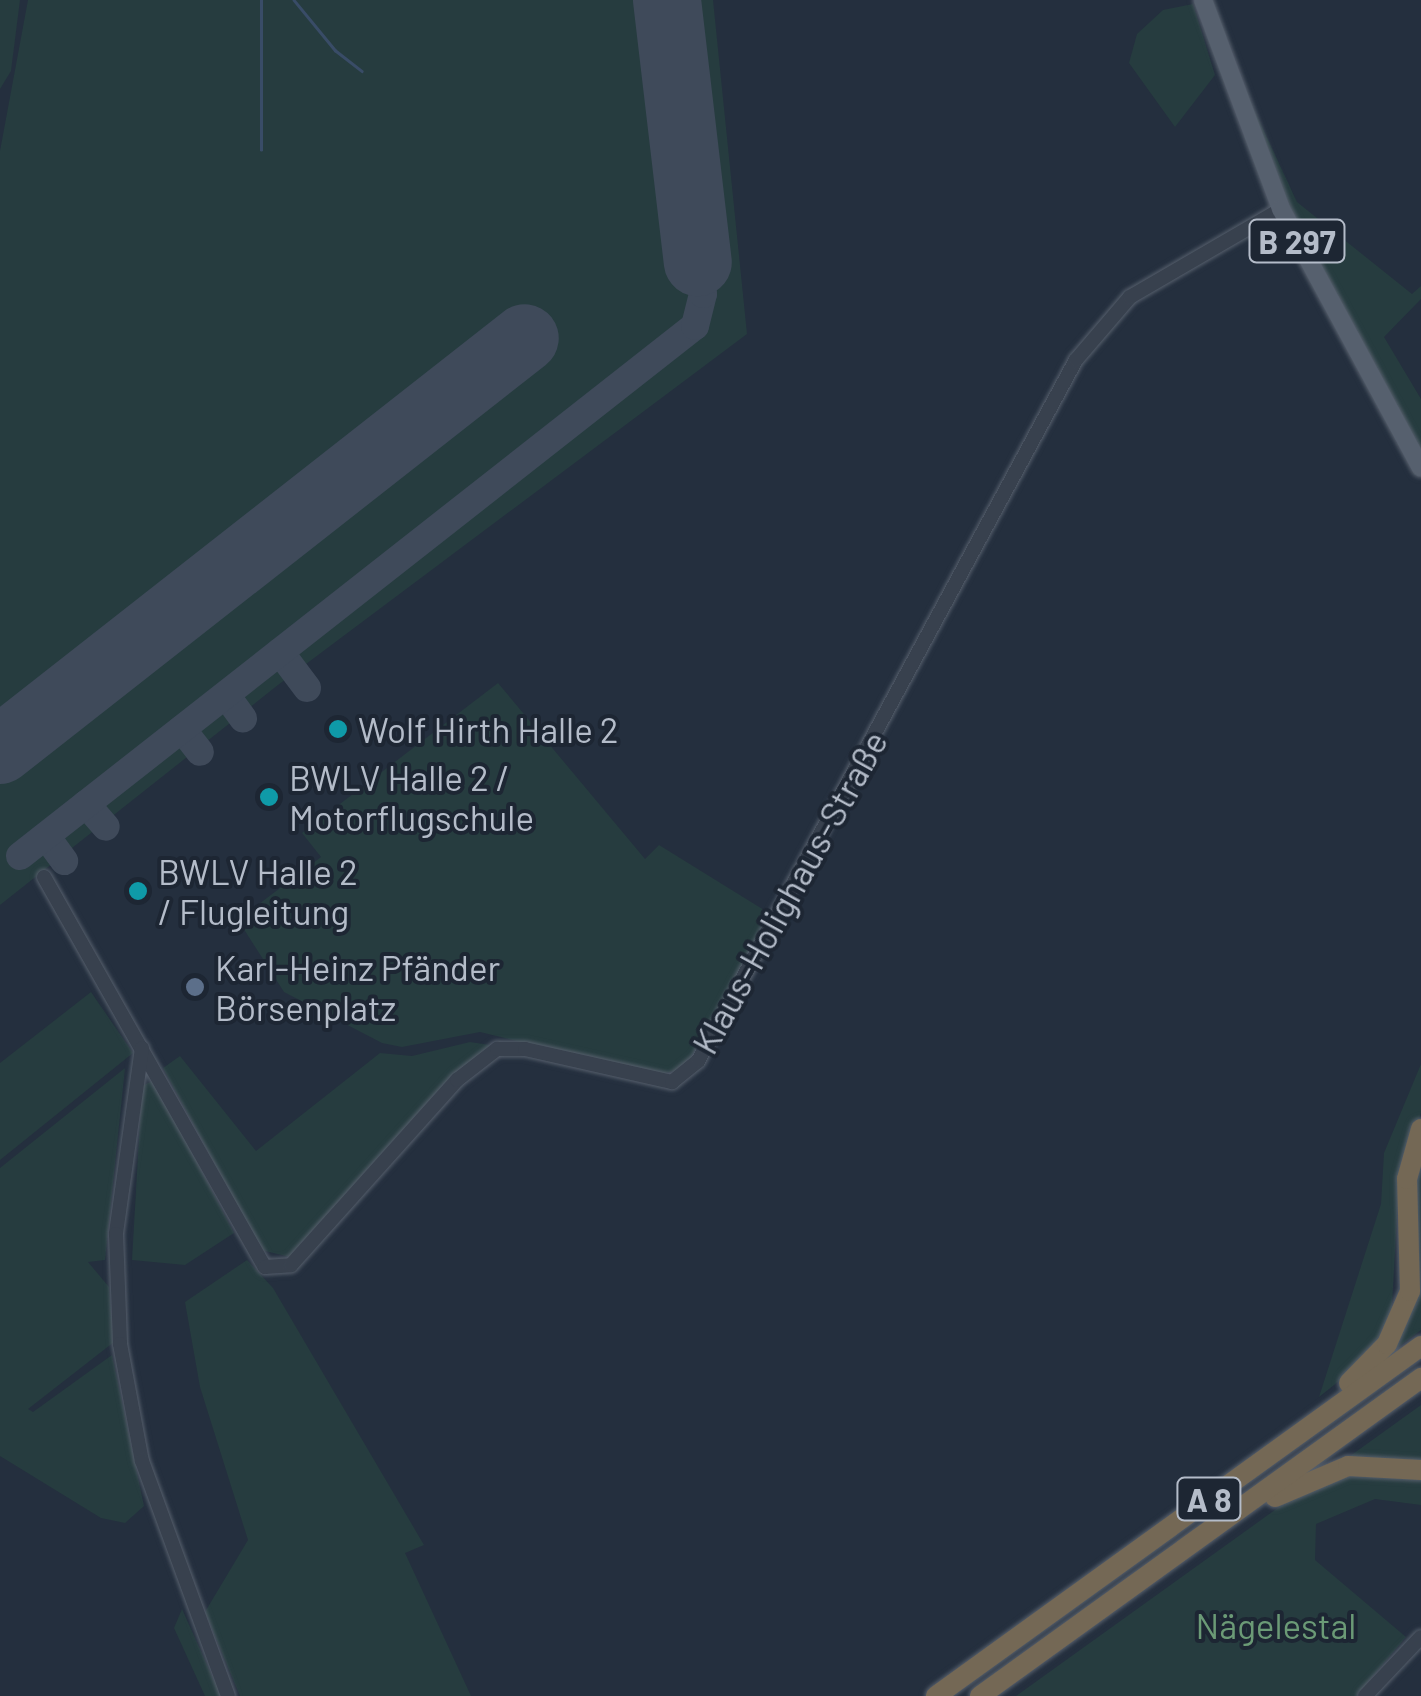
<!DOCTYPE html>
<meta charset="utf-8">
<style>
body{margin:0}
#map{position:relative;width:1421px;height:1696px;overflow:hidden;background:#242f3e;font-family:Barlow,sans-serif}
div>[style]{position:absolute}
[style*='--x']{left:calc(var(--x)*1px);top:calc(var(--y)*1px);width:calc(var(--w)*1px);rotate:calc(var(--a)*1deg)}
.green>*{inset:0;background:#263c3f}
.stream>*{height:2.5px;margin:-1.25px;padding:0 1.25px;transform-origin:1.25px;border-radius:1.25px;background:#394c67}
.taxiway>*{height:28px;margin:-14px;padding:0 14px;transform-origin:14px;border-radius:14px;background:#3f4a5a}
.runway>*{height:68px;margin:-34px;padding:0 34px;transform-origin:34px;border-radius:34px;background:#3f4a5a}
.roads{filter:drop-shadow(0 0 2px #565f6c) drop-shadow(0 0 2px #565f6c)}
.minor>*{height:14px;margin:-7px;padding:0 7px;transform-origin:7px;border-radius:7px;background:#38414e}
.major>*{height:18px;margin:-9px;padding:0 9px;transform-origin:9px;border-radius:9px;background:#56606e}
.highway>*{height:20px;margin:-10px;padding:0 10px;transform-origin:10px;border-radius:10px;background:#746855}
.dots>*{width:28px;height:28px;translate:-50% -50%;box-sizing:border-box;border:5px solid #1d2633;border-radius:50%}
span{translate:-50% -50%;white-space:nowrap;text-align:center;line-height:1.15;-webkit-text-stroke:8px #1d2633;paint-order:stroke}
.shield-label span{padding:2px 8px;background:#1d2633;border:2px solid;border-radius:8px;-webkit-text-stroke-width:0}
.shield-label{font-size:32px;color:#b4bcc9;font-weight:700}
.poi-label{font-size:35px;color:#b4bcc9}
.left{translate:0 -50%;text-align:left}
.street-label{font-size:35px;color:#b4bcc9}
.park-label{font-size:35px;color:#6b9a76}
</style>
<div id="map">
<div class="green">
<i style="clip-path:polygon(0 0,20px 0,11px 71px,0 89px)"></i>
<i style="clip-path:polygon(28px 0,713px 0,747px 334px,278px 685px,0 905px,0 151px)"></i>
<i style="clip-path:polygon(1193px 4px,1215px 75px,1175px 127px,1129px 63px,1137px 34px,1163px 10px)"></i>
<i style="clip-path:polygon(1236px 71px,1297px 202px,1412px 294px,1421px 286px,1421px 299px,1384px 337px,1421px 399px,1421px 458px,1286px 207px)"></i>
<i style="clip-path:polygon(498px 683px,645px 859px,659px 845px,772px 915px,684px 1069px,655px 1075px,480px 1032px,402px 1047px,382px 1043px,284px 992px,238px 920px,321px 857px,302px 833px)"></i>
<i style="clip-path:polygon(91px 992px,133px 1053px,0 1160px,0 1063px)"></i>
<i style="clip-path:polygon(470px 1042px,490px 1045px,438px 1091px,290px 1257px,261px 1250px,163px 1068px,180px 1056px,256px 1151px,380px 1053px,412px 1056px)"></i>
<i style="clip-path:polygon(1421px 1064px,1421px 1113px,1399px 1180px,1391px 1323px,1364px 1361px,1319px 1397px,1381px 1204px,1384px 1153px)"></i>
<i style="clip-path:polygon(125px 1068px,105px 1260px,88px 1262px,109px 1287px,114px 1342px,28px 1409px,33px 1412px,112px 1355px,144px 1506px,125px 1523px,101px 1518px,0 1456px,0 1168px)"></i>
<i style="clip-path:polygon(154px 1080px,234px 1233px,185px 1265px,132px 1260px,142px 1086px)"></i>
<i style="clip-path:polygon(1421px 1144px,1421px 1330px,1394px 1350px,1414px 1189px)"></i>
<i style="clip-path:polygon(247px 1260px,273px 1288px,424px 1545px,405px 1553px,471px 1696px,240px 1696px,205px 1612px,248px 1540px,200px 1387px,185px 1302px)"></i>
<i style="clip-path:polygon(1421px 1405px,1421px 1505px,1375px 1499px,1316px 1524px,1315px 1560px,1406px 1637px,1356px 1696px,1016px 1696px)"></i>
<i style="clip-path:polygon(182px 1609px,221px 1696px,205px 1696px,174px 1628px)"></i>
</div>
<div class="stream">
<i style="--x:294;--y:0;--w:65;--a:50.6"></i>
<i style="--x:335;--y:50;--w:34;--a:38"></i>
<i style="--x:261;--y:150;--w:150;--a:-90"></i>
</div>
<div class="taxiway">
<i style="--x:280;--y:652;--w:45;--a:53.1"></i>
<i style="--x:226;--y:695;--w:29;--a:54"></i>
<i style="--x:182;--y:729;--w:29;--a:52"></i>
<i style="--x:86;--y:804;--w:30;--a:49"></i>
<i style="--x:46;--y:836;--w:31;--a:54"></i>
<i style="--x:20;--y:856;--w:858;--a:-38.14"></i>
<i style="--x:695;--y:326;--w:33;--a:-76"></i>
<i style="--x:703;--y:294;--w:32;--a:-99"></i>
</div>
<div class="runway">
<i style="--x:667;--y:0;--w:264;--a:83.3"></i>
<i style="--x:0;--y:750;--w:667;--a:-38.12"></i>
</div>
<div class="roads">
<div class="minor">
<i style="--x:44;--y:877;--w:448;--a:60.5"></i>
<i style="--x:265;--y:1267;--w:26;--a:-4"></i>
<i style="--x:291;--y:1265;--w:249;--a:-48.1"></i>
<i style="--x:457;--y:1080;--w:51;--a:-37.8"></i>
<i style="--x:497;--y:1049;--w:28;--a:0"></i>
<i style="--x:525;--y:1049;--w:151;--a:12.7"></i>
<i style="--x:672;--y:1082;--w:33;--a:-39"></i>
<i style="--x:698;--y:1061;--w:796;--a:-61.67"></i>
<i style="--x:1076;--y:360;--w:83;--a:-49.4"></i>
<i style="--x:1130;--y:297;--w:175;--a:-30.2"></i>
<i style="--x:142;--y:1048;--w:188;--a:98"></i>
<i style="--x:116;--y:1234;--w:110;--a:87.9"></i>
<i style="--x:120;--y:1344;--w:119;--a:79.4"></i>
<i style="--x:142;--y:1461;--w:250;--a:69.9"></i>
<i style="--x:1365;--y:1696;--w:81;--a:-46.5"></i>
</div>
<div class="major">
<i style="--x:1203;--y:0;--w:223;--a:69.5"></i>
<i style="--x:1281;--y:209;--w:294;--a:61.6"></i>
</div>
<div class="highway">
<i style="--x:1349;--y:1383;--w:54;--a:-45.7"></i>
<i style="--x:1387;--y:1344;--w:58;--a:-66.5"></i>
<i style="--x:1410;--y:1291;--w:112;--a:-91.5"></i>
<i style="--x:1407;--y:1179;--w:52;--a:-74.4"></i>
<i style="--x:1275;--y:1497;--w:79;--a:-23"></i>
<i style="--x:1348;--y:1466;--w:73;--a:3.1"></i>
<i style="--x:936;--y:1696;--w:598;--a:-35.82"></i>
<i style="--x:980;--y:1696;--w:544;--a:-35.79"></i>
</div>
</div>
<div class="dots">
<i style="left:338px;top:729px;background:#0f9aa8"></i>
<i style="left:269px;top:797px;background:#0f9aa8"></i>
<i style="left:138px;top:891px;background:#0f9aa8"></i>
<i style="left:195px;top:987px;background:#5c6f8a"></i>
</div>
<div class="shield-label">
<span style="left:1297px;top:241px">B 297</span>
<span style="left:1209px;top:1499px">A 8</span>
</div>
<div class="poi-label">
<span class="left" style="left:358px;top:729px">Wolf Hirth Halle 2</span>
<span class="left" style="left:289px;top:797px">BWLV Halle 2 /<br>Motorflugschule</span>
<span class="left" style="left:158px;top:891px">BWLV Halle 2<br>/ Flugleitung</span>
<span class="left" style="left:215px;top:987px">Karl-Heinz Pfänder<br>Börsenplatz</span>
</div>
<div class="street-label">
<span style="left:789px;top:892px;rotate:-61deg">Klaus-Holighaus-Straße</span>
</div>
<div class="park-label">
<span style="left:1276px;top:1625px">Nägelestal</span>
</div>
</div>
